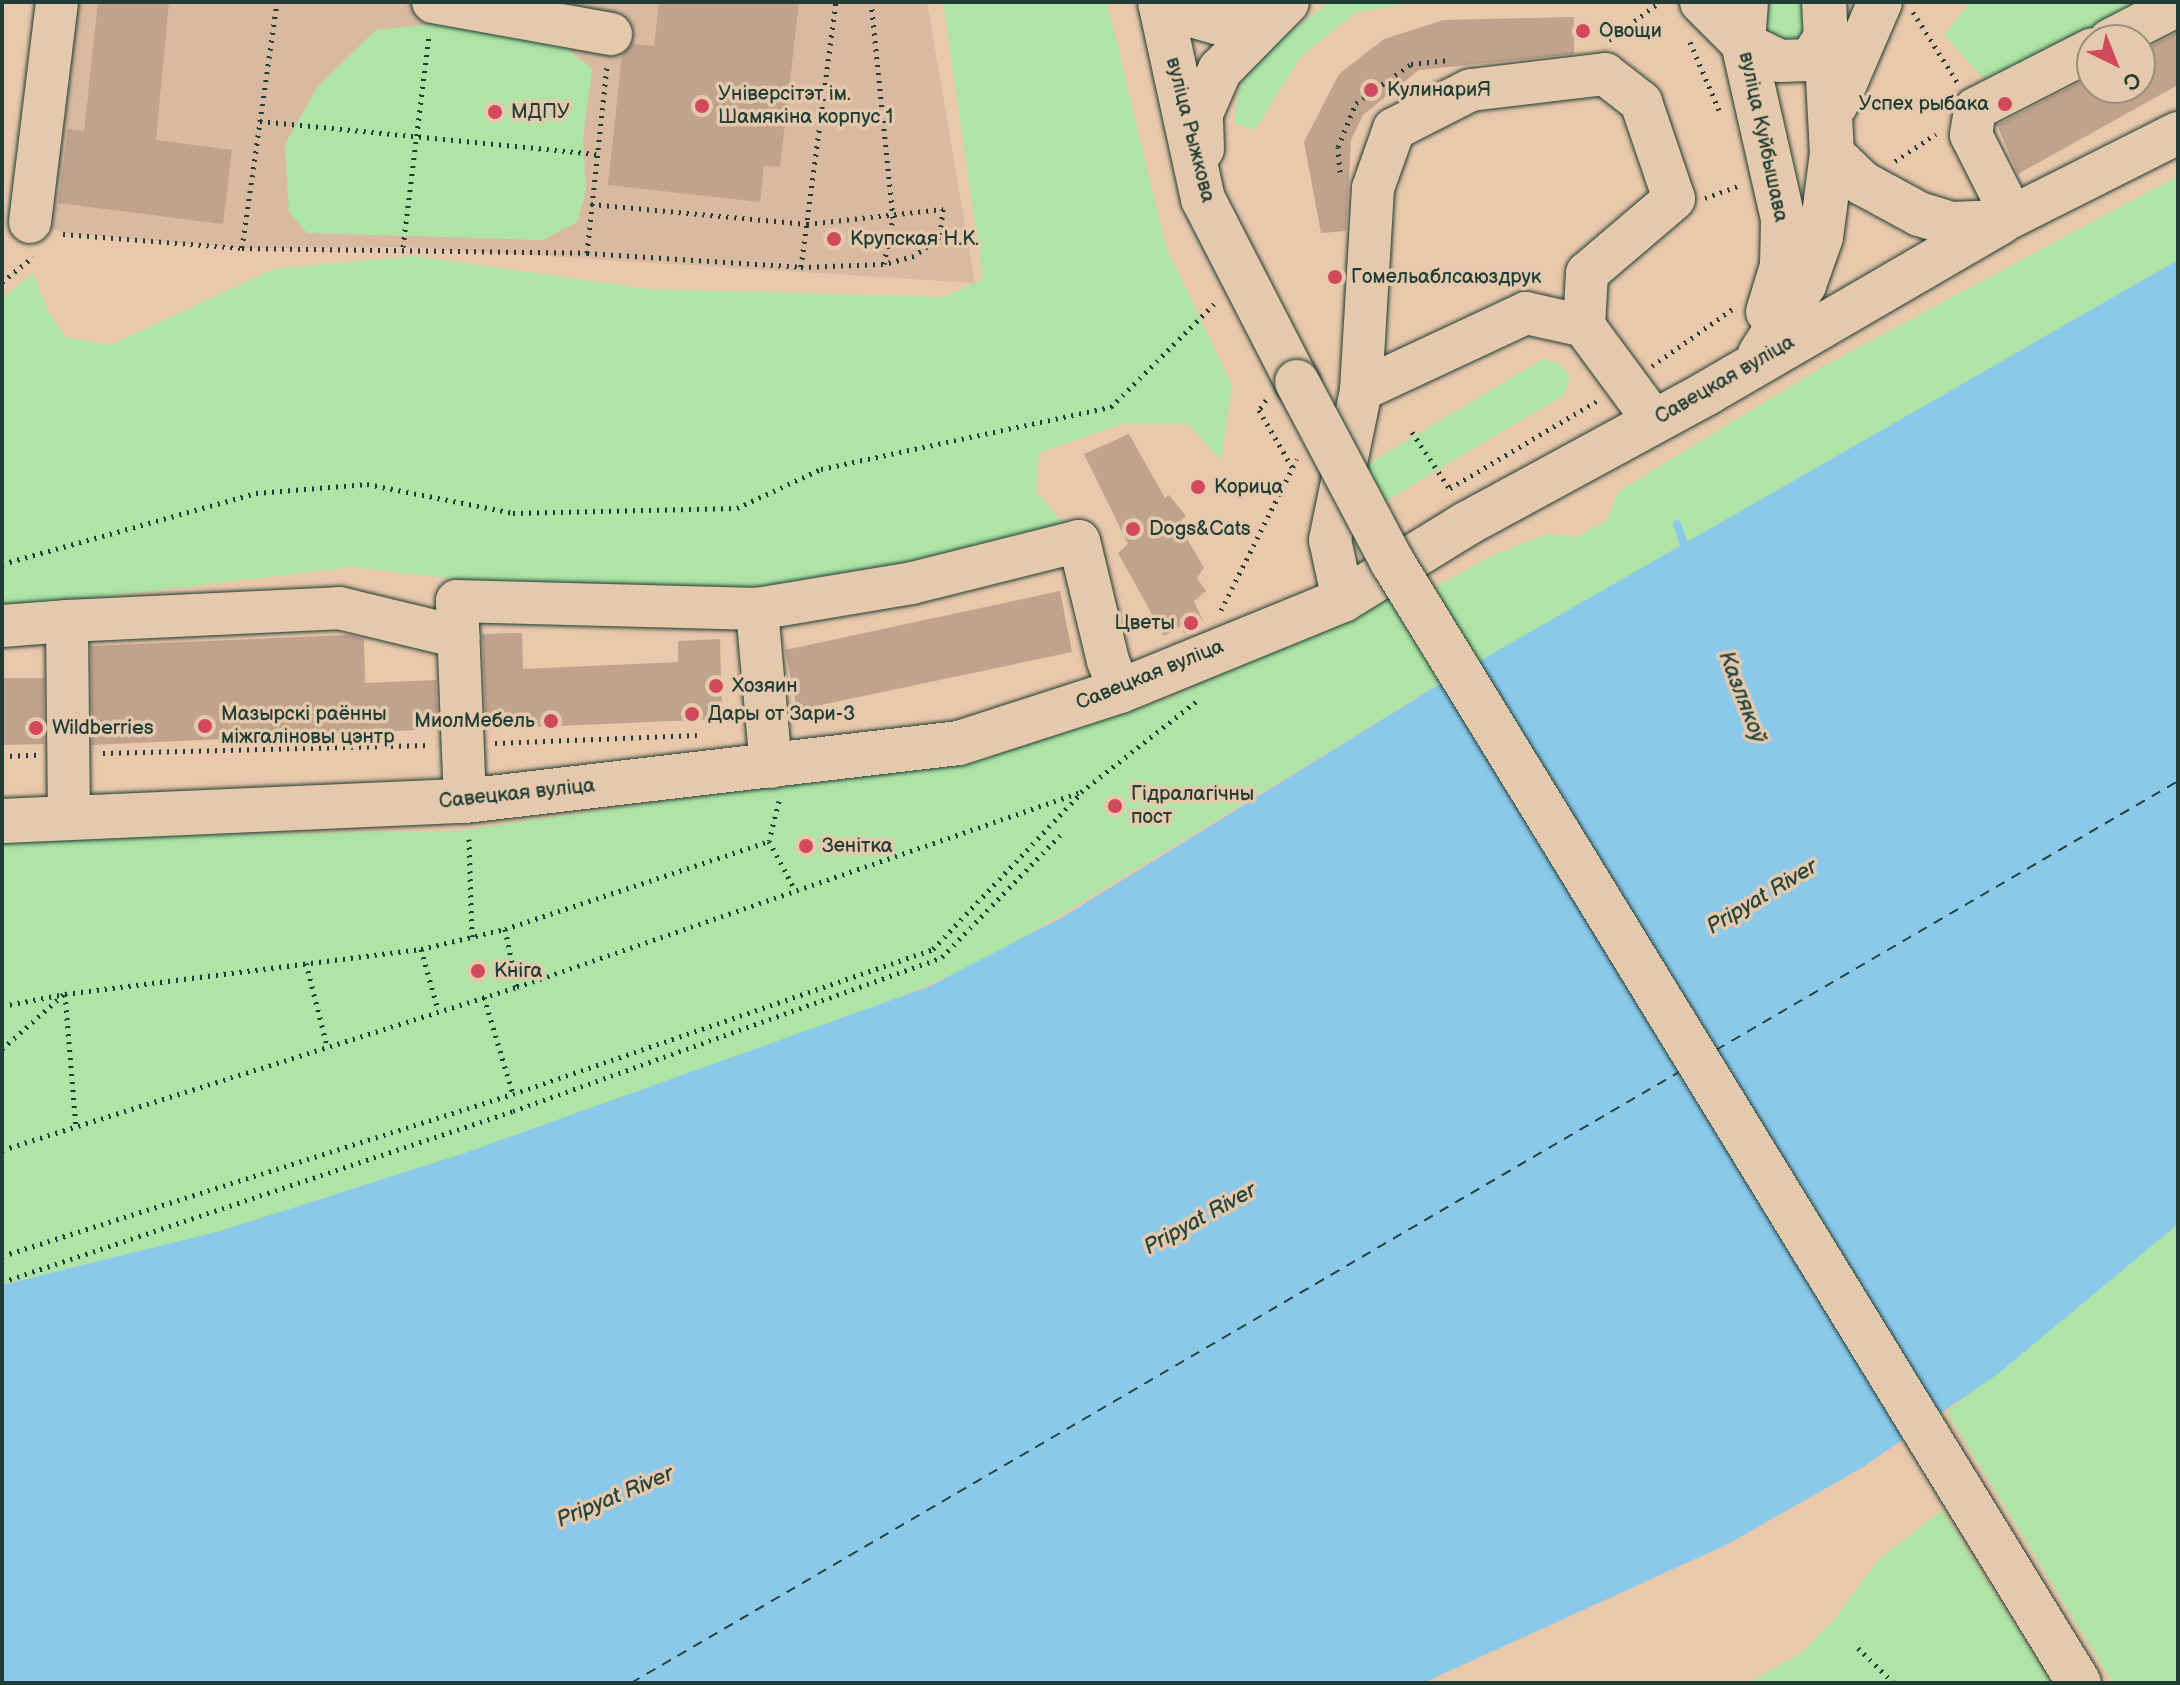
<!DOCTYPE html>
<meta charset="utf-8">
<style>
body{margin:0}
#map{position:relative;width:2180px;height:1685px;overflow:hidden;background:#e9c8ac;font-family:"Balsamiq Sans",sans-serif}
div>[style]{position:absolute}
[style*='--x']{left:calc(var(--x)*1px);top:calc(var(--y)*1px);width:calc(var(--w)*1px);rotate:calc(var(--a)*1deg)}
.built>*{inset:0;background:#d9baa1}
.green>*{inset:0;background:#aee4a6}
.water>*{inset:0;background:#8bc9eb}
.stream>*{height:8px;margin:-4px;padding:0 4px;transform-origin:4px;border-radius:4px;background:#8bc9eb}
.ferry>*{height:2px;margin-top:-1px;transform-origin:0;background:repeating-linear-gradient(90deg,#24443d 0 10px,transparent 0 18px)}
.building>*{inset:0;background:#c1a28d}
.path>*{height:5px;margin-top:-2.5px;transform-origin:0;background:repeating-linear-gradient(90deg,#1f3d34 0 2px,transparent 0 8px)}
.roads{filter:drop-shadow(0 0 2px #1f3d34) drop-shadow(0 0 2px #1f3d34)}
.minor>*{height:42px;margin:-21px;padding:0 21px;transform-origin:21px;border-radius:21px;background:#e5c9ac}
.major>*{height:44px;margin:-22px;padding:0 22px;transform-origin:22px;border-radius:22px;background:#e5c9ac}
.bridges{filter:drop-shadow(0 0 2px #1f3d34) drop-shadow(0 0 2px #1f3d34)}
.major-bridge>*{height:44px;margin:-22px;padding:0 22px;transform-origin:22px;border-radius:22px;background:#e5c9ac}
.dots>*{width:22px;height:22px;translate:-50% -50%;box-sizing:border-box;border:4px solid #e5c9ac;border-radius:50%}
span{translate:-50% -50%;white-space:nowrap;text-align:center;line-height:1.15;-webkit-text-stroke:7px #e5c9ac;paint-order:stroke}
.poi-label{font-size:20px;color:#1f3d34}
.left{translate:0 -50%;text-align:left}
.right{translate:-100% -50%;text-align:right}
.street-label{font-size:20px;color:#1f3d34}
.water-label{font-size:22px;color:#24443d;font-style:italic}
.frame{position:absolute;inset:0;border:4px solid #1f3d34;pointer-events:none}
.north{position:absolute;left:2076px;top:24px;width:80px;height:80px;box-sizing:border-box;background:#e5c9ac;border:2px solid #96917c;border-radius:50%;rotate:137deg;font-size:22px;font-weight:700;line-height:32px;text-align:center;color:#1f3d34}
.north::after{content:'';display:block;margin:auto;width:28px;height:36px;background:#d1495b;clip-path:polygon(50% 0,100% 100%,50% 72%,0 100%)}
</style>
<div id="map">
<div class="built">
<i style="clip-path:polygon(57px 2px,927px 2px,975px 283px,403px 247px,242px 248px,64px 233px,30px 222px)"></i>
</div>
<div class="green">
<i style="clip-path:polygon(943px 2px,1107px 2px,1166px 247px,1232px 385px,1221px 460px,1188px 424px,1121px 424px,1039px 453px,1036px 491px,1070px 531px,909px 571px,758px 588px,499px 584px,352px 567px,2px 609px,2px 298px,33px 273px,49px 313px,66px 337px,111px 345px,273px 269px,414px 256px,649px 289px,944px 297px,983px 279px)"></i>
<i style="clip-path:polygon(1330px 2px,1419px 2px,1357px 12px,1301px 56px,1255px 130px,1234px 123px,1239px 86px,1276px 42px)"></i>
<i style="clip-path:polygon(1772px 2px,1811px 3px,1801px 44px,1770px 36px,1765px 25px)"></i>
<i style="clip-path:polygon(1970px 2px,2152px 2px,1984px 79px,1944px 35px)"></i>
<i style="clip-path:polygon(474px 20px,564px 46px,592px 69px,583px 139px,586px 191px,577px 222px,543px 240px,307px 233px,289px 212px,285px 144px,318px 86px,376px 30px)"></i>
<i style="clip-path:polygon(2178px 176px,2178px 260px,1477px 663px,1435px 587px,1493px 555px,1547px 534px,1577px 537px,1606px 521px,1619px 491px,1824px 366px)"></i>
<i style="clip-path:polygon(1543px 359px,1560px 364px,1570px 378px,1564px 395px,1382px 503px,1361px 468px)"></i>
<i style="clip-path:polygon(1386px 592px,1443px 682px,990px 958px,861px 1014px,465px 1153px,220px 1231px,2px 1285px,2px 837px,456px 831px,981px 756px,1174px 696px)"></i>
<i style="clip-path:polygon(2178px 1224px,2178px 1683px,2113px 1683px,1947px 1412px)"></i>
<i style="clip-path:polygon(1942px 1510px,2051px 1683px,1748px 1683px,1801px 1653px,1836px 1617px,1878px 1560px)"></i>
</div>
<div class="water">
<i style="clip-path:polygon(2178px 260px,2178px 1224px,1999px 1373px,1863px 1467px,1728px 1544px,1423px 1683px,2px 1683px,2px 1285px,220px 1231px,465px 1153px,928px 987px,1061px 918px,1443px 682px)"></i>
</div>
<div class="stream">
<i style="--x:1677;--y:524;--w:31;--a:71"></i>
</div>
<div class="ferry">
<i style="--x:1716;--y:1050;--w:535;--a:-30.21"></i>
<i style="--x:631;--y:1683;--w:1213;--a:-30.24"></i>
</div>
<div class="building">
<i style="clip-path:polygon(98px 2px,169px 2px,156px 140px,232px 150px,223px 224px,58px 203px,68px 129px,84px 131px)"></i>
<i style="clip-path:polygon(659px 2px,799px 2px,780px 167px,764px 166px,760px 202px,608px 185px,622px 55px,632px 44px,654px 46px)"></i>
<i style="clip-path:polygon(1574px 17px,1574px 54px,1419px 70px,1363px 115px,1351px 140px,1346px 231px,1321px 233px,1304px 142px,1339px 74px,1384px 39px,1444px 20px)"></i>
<i style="clip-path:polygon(2178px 32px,2178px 85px,2018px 174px,1997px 125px,2092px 76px,2092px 88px,2140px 88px,2140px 52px)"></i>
<i style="clip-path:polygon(1129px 434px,1165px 498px,1169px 495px,1186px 516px,1178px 523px,1204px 568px,1197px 578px,1206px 591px,1194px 601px,1203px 621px,1184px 633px,1181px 626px,1164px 636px,1118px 553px,1128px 544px,1084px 454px)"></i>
<i style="clip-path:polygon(1060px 591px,1072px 652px,797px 710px,785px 650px)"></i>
<i style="clip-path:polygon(522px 633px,523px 669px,678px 662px,678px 641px,720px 639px,722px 719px,486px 729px,482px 634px)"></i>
<i style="clip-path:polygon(348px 635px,364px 639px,365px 683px,436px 680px,438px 729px,92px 745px,91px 646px)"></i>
<i style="clip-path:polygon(2px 678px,44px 678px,44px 744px,2px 745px)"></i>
</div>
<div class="path">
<i style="--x:1913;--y:12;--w:83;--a:57.8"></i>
<i style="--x:1609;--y:40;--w:64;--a:-36.7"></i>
<i style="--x:1690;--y:42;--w:74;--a:66.9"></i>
<i style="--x:260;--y:121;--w:338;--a:5.6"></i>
<i style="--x:1895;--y:161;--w:49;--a:-33.4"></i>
<i style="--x:1340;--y:172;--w:25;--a:-95"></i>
<i style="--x:1338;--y:147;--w:48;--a:-67.8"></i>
<i style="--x:1356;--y:103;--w:67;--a:-35.3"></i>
<i style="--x:1411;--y:64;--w:38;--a:-6"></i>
<i style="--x:1705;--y:198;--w:38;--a:-20"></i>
<i style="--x:591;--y:204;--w:217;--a:5.3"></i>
<i style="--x:807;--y:224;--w:137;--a:-6.3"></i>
<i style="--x:943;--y:209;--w:28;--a:96"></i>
<i style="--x:940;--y:237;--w:32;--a:144"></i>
<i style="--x:914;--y:256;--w:31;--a:165"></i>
<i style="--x:63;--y:234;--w:180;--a:4.5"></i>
<i style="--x:242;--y:248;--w:345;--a:0.8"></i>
<i style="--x:587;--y:253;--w:214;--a:3.7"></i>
<i style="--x:801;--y:267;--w:83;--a:-2.1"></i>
<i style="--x:884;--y:264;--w:47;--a:-78.9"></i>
<i style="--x:893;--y:218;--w:217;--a:-95.8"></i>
<i style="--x:403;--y:247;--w:214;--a:-83"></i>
<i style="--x:242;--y:248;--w:248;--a:-81.9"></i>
<i style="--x:587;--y:253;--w:187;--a:-83.9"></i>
<i style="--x:801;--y:267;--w:267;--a:-82.5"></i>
<i style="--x:2;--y:282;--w:40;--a:-39"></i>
<i style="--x:1652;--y:366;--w:102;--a:-35.4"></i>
<i style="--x:1266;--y:400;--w:12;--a:125"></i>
<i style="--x:1259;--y:410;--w:66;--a:59.9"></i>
<i style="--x:1412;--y:432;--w:67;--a:56.5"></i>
<i style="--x:1450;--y:488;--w:171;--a:-30.6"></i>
<i style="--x:2;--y:564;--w:264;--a:-15.6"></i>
<i style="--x:256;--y:493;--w:111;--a:-4.6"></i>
<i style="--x:367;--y:484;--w:149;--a:11.2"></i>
<i style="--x:513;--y:513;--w:224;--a:-1.3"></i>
<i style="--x:737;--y:508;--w:93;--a:-24.9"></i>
<i style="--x:821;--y:469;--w:297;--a:-12.1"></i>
<i style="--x:1111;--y:407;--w:151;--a:-45"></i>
<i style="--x:1221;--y:610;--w:169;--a:-63.3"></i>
<i style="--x:495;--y:743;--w:202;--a:-2.3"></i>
<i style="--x:103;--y:753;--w:326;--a:-1.4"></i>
<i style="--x:2;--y:756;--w:35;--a:-2"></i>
<i style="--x:779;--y:801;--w:41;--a:104"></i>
<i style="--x:769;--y:841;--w:53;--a:62"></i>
<i style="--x:469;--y:839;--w:98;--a:88.2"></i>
<i style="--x:505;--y:929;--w:59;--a:78.3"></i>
<i style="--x:421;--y:949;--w:63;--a:74.4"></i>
<i style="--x:306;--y:963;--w:86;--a:75.8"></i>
<i style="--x:65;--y:994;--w:133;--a:85.3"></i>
<i style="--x:484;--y:997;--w:101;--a:73.4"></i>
<i style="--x:2;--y:1006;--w:64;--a:-10.8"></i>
<i style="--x:65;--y:994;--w:359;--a:-7.2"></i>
<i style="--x:421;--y:949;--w:86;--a:-13.4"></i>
<i style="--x:505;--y:929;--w:278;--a:-18.4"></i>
<i style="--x:2;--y:1049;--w:83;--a:-41.6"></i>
<i style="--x:2;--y:1150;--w:540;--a:-17.56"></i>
<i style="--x:517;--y:987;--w:597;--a:-19.07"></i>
<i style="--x:1081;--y:792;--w:150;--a:-38.2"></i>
<i style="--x:2;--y:1256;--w:536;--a:-17.59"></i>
<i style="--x:513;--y:1094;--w:444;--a:-19"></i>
<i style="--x:933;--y:949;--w:215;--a:-46.5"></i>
<i style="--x:2;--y:1282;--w:539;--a:-18.5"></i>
<i style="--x:513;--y:1111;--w:456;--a:-19.7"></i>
<i style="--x:942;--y:957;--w:171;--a:-45.9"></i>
<i style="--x:1858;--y:1648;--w:50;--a:44.2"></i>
</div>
<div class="roads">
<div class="minor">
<i style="--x:433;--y:2;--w:181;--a:10.2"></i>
<i style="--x:2110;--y:40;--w:76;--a:-27.2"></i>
<i style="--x:1743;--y:43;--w:41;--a:25.9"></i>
<i style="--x:1780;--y:61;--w:30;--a:-2"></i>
<i style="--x:1810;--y:60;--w:31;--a:-57"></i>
<i style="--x:2012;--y:216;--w:91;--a:-116.8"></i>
<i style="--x:1971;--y:135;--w:26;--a:-81"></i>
<i style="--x:1975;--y:109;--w:131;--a:-27.1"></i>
<i style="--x:30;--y:222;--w:222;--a:-83"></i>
<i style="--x:2001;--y:222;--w:198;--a:-26.7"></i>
<i style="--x:1361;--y:390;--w:182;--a:-25"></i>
<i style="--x:1526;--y:313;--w:59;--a:12.6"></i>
<i style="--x:1343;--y:600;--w:61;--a:-102.2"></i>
<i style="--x:1330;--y:540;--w:153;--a:-78.3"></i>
<i style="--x:1361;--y:390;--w:202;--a:-86.6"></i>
<i style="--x:1373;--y:188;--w:63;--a:-70.4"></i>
<i style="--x:1394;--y:129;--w:86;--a:-26.9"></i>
<i style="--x:1471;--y:90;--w:135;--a:-6.8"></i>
<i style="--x:1605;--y:74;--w:46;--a:37.9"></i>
<i style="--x:1641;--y:102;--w:102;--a:71.2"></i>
<i style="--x:1674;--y:199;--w:114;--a:139.6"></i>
<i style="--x:1587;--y:273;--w:53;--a:93.2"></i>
<i style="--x:1584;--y:326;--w:118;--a:53.6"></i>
<i style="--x:2;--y:626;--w:65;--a:-4.4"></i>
<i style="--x:771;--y:767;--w:159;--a:-95.1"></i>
<i style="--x:757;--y:609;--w:157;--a:-9.5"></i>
<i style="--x:912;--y:583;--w:172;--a:-14.1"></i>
<i style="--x:1079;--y:541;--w:123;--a:76.4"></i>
<i style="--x:1108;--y:661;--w:32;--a:68"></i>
<i style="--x:465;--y:801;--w:200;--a:-92.3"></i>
<i style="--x:457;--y:601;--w:300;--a:1.5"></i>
<i style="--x:69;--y:818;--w:197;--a:-90.6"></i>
<i style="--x:67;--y:621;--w:272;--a:-2.7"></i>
<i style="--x:339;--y:608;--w:123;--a:13.6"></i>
</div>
<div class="major">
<i style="--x:1160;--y:2;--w:202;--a:77.7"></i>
<i style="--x:1203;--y:199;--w:206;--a:62.8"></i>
<i style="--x:1170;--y:2;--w:11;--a:52"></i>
<i style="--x:1177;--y:11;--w:41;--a:15.8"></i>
<i style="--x:1216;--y:22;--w:61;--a:-19"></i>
<i style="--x:1702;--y:2;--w:58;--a:45"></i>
<i style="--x:1746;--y:2;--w:41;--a:94.2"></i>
<i style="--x:1743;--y:43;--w:180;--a:77.2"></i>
<i style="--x:1783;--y:219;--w:47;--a:91.2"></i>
<i style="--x:1782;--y:266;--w:48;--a:106.9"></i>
<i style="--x:1836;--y:104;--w:111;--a:-66.7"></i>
<i style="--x:1202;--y:149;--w:36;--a:-92"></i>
<i style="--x:1201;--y:113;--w:47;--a:-66.2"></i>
<i style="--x:1220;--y:70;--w:95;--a:-45.4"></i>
<i style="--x:1832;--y:154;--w:42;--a:44"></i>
<i style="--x:1862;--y:183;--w:65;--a:28.5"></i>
<i style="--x:1919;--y:214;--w:34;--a:17"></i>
<i style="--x:1952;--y:224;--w:47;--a:-2.4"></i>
<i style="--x:1760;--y:354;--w:82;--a:-57.5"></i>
<i style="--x:1804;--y:285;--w:51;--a:-70.5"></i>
<i style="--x:1821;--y:237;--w:84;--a:-82.5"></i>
<i style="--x:1832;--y:154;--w:152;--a:-93"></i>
<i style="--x:2;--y:821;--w:463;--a:-2.5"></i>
<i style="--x:465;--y:801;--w:497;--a:-6.7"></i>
<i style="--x:959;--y:743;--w:169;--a:-17.9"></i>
<i style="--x:1120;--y:691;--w:241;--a:-22.2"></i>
<i style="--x:1343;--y:600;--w:145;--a:-31.7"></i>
<i style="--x:1466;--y:524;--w:274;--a:-28.5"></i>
<i style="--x:1707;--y:393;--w:340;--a:-30.2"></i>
</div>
</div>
<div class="bridges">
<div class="major-bridge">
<i style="--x:1297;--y:382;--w:205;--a:62.1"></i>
<i style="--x:1393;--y:563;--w:1313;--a:58.51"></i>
</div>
</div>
<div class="dots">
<i style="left:1583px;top:31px;background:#d1495b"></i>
<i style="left:1371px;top:90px;background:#d1495b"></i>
<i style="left:2005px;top:104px;background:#d1495b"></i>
<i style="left:702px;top:106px;background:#d1495b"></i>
<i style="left:495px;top:112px;background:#d1495b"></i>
<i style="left:834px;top:239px;background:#d1495b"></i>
<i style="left:1335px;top:277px;background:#d1495b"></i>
<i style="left:1198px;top:487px;background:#d1495b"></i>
<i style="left:1133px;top:529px;background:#d1495b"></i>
<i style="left:1191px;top:623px;background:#d1495b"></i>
<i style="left:716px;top:686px;background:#d1495b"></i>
<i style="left:692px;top:714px;background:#d1495b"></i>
<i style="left:551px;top:721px;background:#d1495b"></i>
<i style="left:205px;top:726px;background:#d1495b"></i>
<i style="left:36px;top:728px;background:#d1495b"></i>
<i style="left:1115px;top:806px;background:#d1495b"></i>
<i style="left:806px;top:846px;background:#d1495b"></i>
<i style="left:478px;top:971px;background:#d1495b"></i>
</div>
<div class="poi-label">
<span class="left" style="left:1599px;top:31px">Овощи</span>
<span class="left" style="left:1387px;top:90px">КулинариЯ</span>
<span class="left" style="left:718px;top:106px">Універсітэт ім.<br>Шамякіна корпус 1</span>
<span class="right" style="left:1989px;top:104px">Успех рыбака</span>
<span class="left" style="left:511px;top:112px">МДПУ</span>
<span class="left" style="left:850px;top:239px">Крупская Н.К.</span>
<span class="left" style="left:1351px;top:277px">Гомельаблсаюздрук</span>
<span class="left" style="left:1214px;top:487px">Корица</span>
<span class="left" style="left:1149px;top:529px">Dogs&amp;Cats</span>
<span class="right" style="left:1175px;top:623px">Цветы</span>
<span class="left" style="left:732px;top:686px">Хозяин</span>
<span class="left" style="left:221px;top:726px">Мазырскі раённы<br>міжгаліновы цэнтр</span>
<span class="left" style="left:708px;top:714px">Дары от Зари-3</span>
<span class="right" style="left:535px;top:721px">МиолМебель</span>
<span class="left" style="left:52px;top:728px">Wildberries</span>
<span class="left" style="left:1131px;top:806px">Гідралагічны<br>пост</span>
<span class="left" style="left:822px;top:846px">Зенітка</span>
<span class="left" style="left:494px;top:971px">Кніга</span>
</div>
<div class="street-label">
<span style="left:1190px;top:130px;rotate:76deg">вуліца Рыжкова</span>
<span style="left:1763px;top:137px;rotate:78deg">вуліца Куйбышава</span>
<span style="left:1725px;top:380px;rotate:-30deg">Савецкая вуліца</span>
<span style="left:1150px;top:675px;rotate:-22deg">Савецкая вуліца</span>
<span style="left:517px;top:794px;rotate:-6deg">Савецкая вуліца</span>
</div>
<div class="water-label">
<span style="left:1742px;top:697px;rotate:69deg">Казлякоў</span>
<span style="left:1762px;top:897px;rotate:-31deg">Pripyat River</span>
<span style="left:1200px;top:1219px;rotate:-29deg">Pripyat River</span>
<span style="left:615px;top:1497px;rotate:-23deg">Pripyat River</span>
</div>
<div class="frame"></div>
<div class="north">С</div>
</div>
